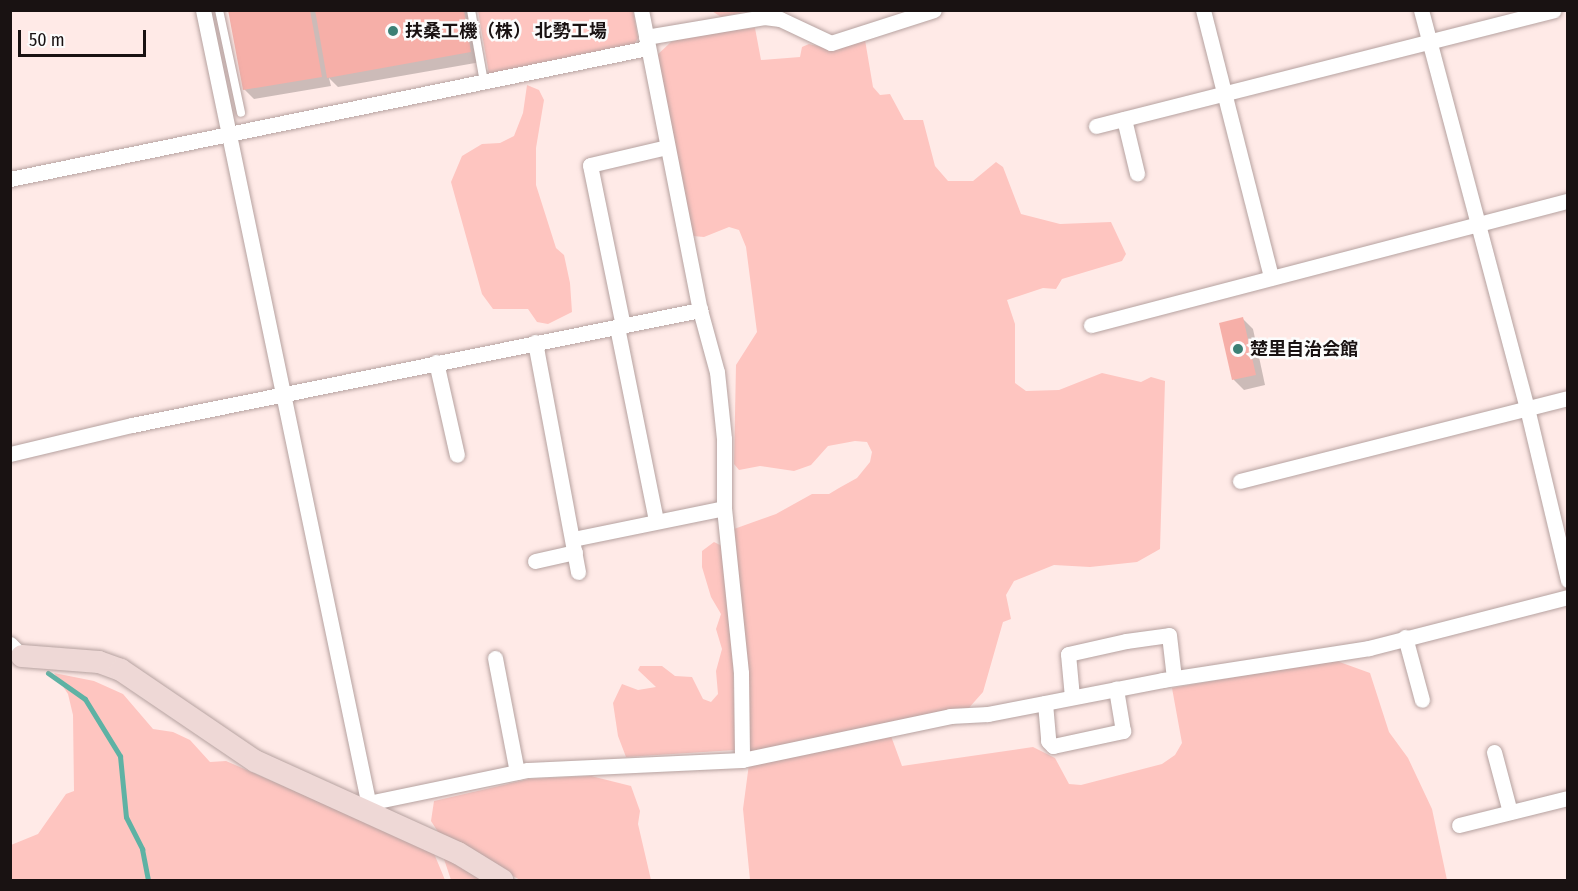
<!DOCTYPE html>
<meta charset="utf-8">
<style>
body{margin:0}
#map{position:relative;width:1578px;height:891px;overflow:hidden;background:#ffeae7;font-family:"Fira Sans Condensed","Noto Sans JP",sans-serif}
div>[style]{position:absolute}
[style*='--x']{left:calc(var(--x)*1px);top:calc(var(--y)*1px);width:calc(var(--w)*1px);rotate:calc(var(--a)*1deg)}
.green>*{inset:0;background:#fec5c0}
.shadow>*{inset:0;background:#0003}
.stream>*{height:5px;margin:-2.5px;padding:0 2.5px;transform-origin:2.5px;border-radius:2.5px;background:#5eb2a4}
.building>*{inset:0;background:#f6afa8}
.roads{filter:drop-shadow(0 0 2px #b6a2a0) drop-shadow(0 0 2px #b6a2a0)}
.lane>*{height:8px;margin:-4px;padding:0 4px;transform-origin:4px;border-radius:4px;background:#fff}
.street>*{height:15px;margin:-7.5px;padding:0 7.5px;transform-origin:7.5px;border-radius:7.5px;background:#fff}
.secondary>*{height:22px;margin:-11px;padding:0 11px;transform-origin:11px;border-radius:11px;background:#eed8d6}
.dots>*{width:16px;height:16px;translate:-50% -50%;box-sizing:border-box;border:3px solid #fcfcfc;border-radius:50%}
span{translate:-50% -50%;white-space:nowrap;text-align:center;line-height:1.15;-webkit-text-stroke:5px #fcfcfc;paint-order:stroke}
.poi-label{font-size:18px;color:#191212;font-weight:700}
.left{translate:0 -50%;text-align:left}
.frame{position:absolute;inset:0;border:12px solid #191212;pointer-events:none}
.scale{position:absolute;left:18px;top:30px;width:128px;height:27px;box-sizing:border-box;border:3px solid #191212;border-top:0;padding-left:8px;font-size:18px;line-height:21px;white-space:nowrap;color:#191212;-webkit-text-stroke:4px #fcfcfc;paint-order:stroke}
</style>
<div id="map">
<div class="green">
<i style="clip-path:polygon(478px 11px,633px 11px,638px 38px,634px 45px,489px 74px)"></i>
<i style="clip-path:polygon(712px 11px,747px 11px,721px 17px)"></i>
<i style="clip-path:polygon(755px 28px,761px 60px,800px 57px,802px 47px,809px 44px,826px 48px,865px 40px,873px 87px,880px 95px,890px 94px,904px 120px,923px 120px,935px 166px,948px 181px,973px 181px,996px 162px,1003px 167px,1021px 214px,1060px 224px,1111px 222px,1126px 254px,1122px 261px,1062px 279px,1056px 289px,1043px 288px,1007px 300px,1015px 324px,1015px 383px,1026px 391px,1059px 390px,1102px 373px,1141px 382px,1151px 377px,1165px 381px,1160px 549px,1137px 562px,1090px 567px,1054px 565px,1014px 581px,1006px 595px,1011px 619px,1003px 622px,983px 692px,967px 710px,750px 753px,734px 529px,776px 514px,812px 494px,829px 494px,839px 488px,857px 478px,870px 462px,872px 452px,867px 442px,855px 441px,828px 446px,811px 465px,794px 471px,760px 466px,739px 470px,734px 464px,736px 365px,757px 332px,746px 247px,739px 230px,729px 227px,704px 237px,693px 236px,656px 56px,671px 42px,691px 35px)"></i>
<i style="clip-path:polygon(527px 85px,539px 90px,544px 100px,536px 148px,536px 185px,556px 248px,564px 255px,570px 283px,572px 312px,548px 324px,537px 322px,528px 309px,493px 309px,482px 294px,451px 182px,462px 156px,482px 144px,500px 143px,514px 136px,523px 113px)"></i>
<i style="clip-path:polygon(714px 542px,722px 546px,733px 666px,735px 750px,626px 757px,618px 736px,613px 703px,622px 684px,638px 690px,656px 687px,638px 670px,640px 666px,662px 666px,675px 676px,692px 677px,703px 699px,711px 702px,718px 694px,716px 671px,722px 649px,716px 629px,721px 614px,711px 597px,702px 567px,702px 551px)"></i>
<i style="clip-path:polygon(1334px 660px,1370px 673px,1389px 732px,1408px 758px,1432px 809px,1447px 880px,750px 880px,743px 809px,749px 764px,891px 736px,902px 766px,1033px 747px,1055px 758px,1069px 784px,1081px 785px,1162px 764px,1175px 755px,1182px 743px,1172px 688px)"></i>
<i style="clip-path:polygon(54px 673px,94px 681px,123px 694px,153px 729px,173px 732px,190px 740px,210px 762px,226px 761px,433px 851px,445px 880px,11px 880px,11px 845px,38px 834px,66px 794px,74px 791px,73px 715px,68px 694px)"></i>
<i style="clip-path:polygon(591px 776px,631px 786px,640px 811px,638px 824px,651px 880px,520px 880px,440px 835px,431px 821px,434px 801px,529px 779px)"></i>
<i style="clip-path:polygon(443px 856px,446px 857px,481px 880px,451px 880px)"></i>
</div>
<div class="shadow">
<i style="clip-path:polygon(236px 10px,472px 10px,481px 62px,338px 87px,329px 78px,331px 86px,254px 99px,244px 89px)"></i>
<i style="clip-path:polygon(1243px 319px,1253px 329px,1265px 385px,1244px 390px,1234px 380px,1221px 324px)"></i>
</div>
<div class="stream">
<i style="--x:48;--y:673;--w:45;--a:35.1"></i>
<i style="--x:85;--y:699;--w:67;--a:58.4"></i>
<i style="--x:120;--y:756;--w:61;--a:84.4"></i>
<i style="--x:126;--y:817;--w:36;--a:63"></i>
<i style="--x:142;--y:849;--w:32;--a:79"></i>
</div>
<div class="building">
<i style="clip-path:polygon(228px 10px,310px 10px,322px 77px,243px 90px)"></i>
<i style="clip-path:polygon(315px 10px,464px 10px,471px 52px,327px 78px)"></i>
<i style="clip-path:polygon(1243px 317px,1256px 375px,1232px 380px,1219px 323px)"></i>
</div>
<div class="roads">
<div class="lane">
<i style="--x:219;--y:10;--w:105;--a:77.9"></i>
<i style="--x:471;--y:10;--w:73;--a:79.8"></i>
</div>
<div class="street">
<i style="--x:203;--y:10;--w:818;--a:78.22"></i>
<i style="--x:641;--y:10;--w:306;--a:78.9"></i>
<i style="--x:700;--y:310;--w:64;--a:74.7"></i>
<i style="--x:717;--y:372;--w:67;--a:84"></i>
<i style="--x:724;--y:439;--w:69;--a:90"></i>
<i style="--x:724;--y:508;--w:166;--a:84.1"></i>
<i style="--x:741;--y:673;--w:87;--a:89.3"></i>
<i style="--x:1203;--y:10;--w:276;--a:75.7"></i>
<i style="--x:1421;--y:10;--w:412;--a:75.1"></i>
<i style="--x:1527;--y:408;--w:177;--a:76.6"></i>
<i style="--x:646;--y:37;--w:120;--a:-9.6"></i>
<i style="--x:764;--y:17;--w:16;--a:7"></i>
<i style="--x:780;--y:19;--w:56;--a:25.2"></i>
<i style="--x:831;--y:43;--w:108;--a:-17.8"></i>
<i style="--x:1124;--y:119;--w:56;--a:76.5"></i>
<i style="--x:1096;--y:126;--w:472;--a:-14.2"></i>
<i style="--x:10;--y:179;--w:650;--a:-11.62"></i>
<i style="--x:1091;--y:325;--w:493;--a:-14.6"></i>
<i style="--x:623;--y:326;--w:164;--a:-101.6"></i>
<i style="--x:590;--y:165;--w:79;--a:-13.2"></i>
<i style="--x:617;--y:327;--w:197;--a:78.6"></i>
<i style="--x:535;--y:342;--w:234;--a:79.4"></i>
<i style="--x:436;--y:362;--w:95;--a:77.3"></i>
<i style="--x:10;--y:454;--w:125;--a:-13.4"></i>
<i style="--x:132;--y:425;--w:580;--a:-11.45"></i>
<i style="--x:1240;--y:481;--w:338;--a:-14.2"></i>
<i style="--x:573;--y:539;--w:154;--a:-11.6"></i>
<i style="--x:535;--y:561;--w:41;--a:-12.7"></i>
<i style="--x:1405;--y:637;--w:65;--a:74.9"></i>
<i style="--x:10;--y:644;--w:17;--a:45"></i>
<i style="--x:495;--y:658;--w:116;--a:79.1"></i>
<i style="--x:1072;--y:697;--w:43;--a:-95.3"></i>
<i style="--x:1068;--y:654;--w:59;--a:-12.6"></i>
<i style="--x:1126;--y:641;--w:43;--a:-7.9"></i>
<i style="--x:1169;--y:635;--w:43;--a:83.4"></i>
<i style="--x:1045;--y:703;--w:38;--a:85"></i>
<i style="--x:1048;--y:741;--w:7;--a:45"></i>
<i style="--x:1053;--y:746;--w:72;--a:-12.1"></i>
<i style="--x:1123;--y:731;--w:43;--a:-99.5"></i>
<i style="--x:1494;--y:752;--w:62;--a:75.1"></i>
<i style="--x:368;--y:803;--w:163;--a:-11.7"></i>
<i style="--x:528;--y:770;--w:214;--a:-2.7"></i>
<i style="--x:742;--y:760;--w:213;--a:-11.9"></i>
<i style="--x:950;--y:716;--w:38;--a:-3"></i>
<i style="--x:988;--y:714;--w:178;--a:-11"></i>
<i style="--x:1163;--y:680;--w:208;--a:-8.8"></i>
<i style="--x:1369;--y:648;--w:205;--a:-14.4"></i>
<i style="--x:1459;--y:825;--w:112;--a:-13.9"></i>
</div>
<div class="secondary">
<i style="--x:22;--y:656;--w:77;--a:4.5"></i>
<i style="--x:99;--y:662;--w:23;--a:20"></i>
<i style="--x:121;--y:670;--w:162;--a:34.2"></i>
<i style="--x:255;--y:761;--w:223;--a:24.4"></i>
<i style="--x:458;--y:853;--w:52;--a:31.5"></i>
</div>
</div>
<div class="dots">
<i style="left:393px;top:31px;background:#3c8075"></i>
<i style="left:1238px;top:349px;background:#3c8075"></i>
</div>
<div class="poi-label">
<span class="left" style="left:405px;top:31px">扶桑工機（株） 北勢工場</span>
<span class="left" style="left:1250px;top:349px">楚里自治会館</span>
</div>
<div class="frame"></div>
<div class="scale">50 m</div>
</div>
